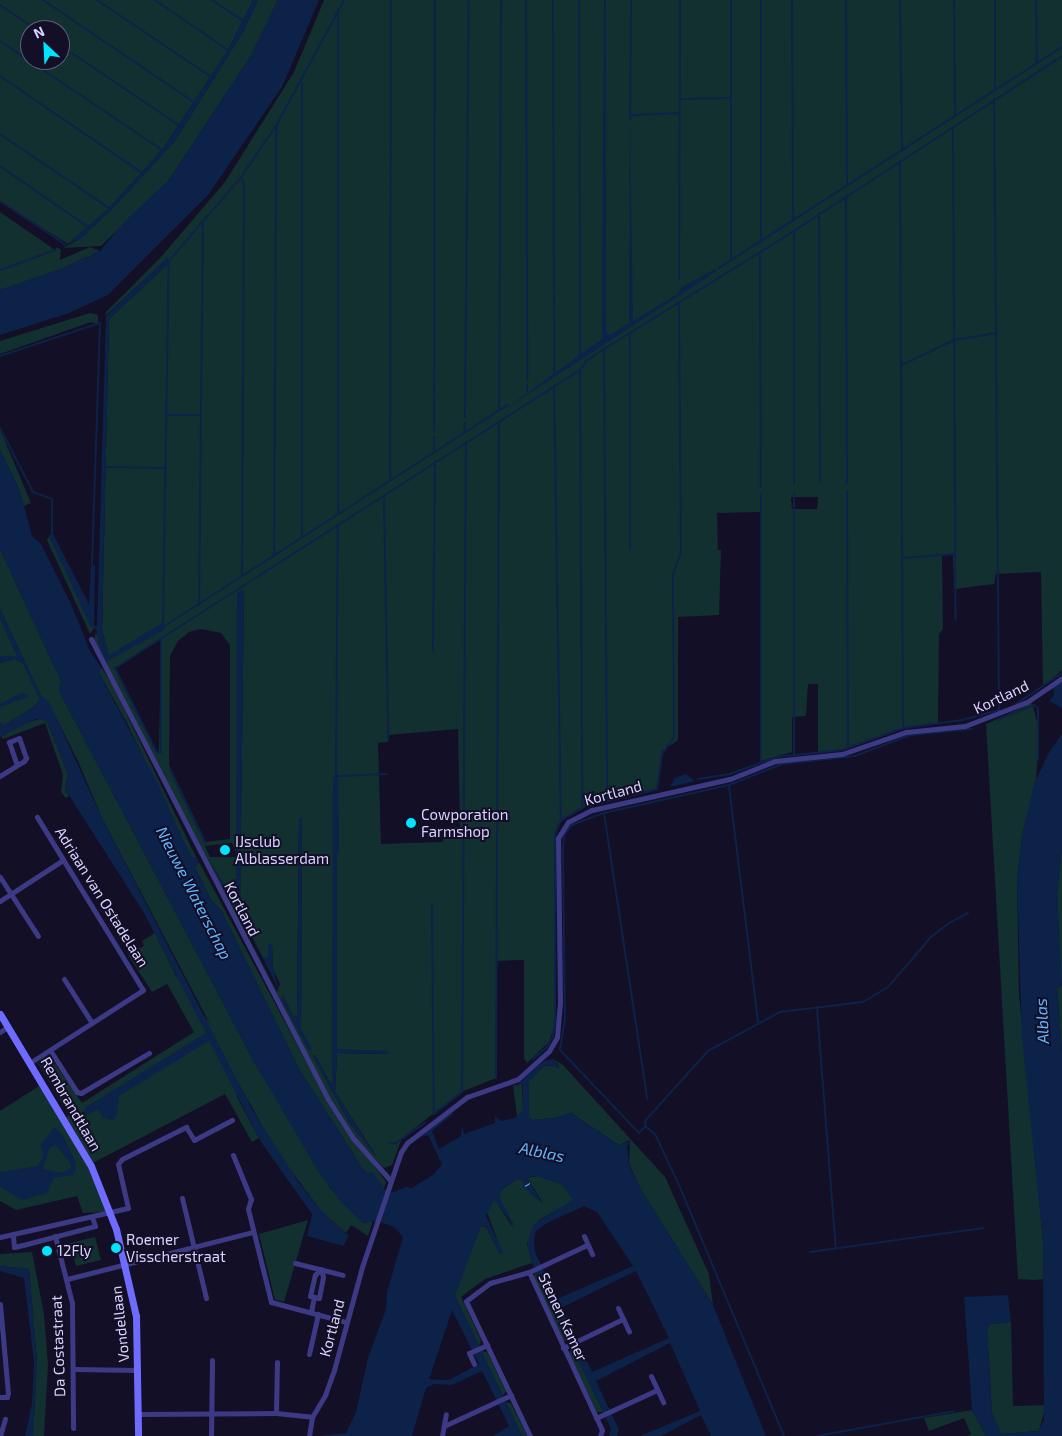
<!DOCTYPE html>
<style>
body{margin:0}
#map{position:relative;width:1062px;height:1436px;overflow:hidden;background:#130f26;font-family:"Exo 2",sans-serif}
div>[style]{position:absolute}
[style*='--x']{left:calc(var(--x)*1px);top:calc(var(--y)*1px);width:calc(var(--w)*1px);rotate:calc(var(--a)*1deg)}
.green>*{inset:0;background:#12302f}
.water>*{inset:0;background:#0c2248}
.stream>*{height:2px;margin:-1px;padding:0 1px;transform-origin:1px;border-radius:1px;background:#0c2248}
.ferry>*{height:1px;margin-top:-0.5px;transform-origin:0;background:repeating-linear-gradient(90deg,#62b6ff 0 6px,transparent 0 11px)}
.street>*{height:5px;margin:-2.5px;padding:0 2.5px;transform-origin:2.5px;border-radius:2.5px;background:#3d3a85}
.secondary>*{height:7px;margin:-3.5px;padding:0 3.5px;transform-origin:3.5px;border-radius:3.5px;background:#6f6bff}
.dots>*{width:14px;height:14px;translate:-50% -50%;box-sizing:border-box;border:2px solid #130f26;border-radius:50%}
span{translate:-50% -50%;white-space:nowrap;text-align:center;line-height:1.15;-webkit-text-stroke:4px #130f26;paint-order:stroke}
.street-label{font-size:15px;color:#d9d4ff}
.poi-label{font-size:15px;color:#d9d4ff}
.left{translate:0 -50%;text-align:left}
.water-label{font-size:16px;color:#62b6ff;font-style:italic}
.north{position:absolute;left:20px;top:20px;width:50px;height:50px;box-sizing:border-box;background:#130f26;border:1px solid #625e7d;border-radius:50%;rotate:335deg;font-size:14px;font-weight:700;line-height:20px;text-align:center;color:#d9d4ff}
.north::after{content:'';display:block;margin:auto;width:18px;height:22px;background:#00e5ff;clip-path:polygon(50% 0,100% 100%,50% 72%,0 100%)}
</style>
<div id="map">
<div class="green">
<i style="clip-path:polygon(evenodd,0 0,253px 0,228px 50px,162px 150px,109px 208px,68px 244px,0 201px,0 0,30px 30px,60px 30px,60px 60px,30px 60px,30px 30px)"></i>
<i style="clip-path:polygon(258px 0,278px 0,252px 54px,168px 181px,101px 246px,63px 248px,81px 238px,111px 210px,175px 141px,243px 32px)"></i>
<i style="clip-path:polygon(evenodd,324px 0,1062px 0,1062px 670px,1043px 687px,1041px 572px,996px 574px,994px 584px,954px 589px,953px 554px,942px 555px,943px 629px,939px 634px,938px 723px,904px 728px,841px 751px,818px 752px,818px 684px,808px 684px,806px 716px,792px 717px,792px 752px,761px 761px,760px 512px,717px 513px,718px 550px,721px 550px,719px 615px,678px 617px,678px 740px,662px 751px,656px 790px,578px 809px,557px 825px,554px 870px,555px 1025px,549px 1042px,527px 1063px,524px 1058px,524px 960px,496px 961px,496px 1078px,461px 1092px,402px 1138px,392px 1165px,384px 1168px,359px 1142px,319px 1080px,234px 918px,240px 915px,234px 917px,94px 640px,96px 632px,106px 661px,164px 629px,163px 623px,109px 656px,102px 630px,109px 319px,168px 264px,168px 258px,105px 316px,106px 312px,161px 257px,225px 182px,294px 72px,324px 0,791px 497px,818px 497px,817px 509px,792px 509px,791px 497px,324px 0,244px 590px,240px 907px,238px 912px,208px 859px,236px 904px,237px 857px,210px 857px,205px 846px,232px 843px,237px 854px,239px 594px,244px 590px,324px 0,201px 629px,221px 633px,230px 645px,230px 839px,206px 842px,169px 765px,170px 656px,178px 641px,189px 632px,201px 629px,324px 0,161px 639px,159px 751px,157px 754px,115px 668px,161px 639px,324px 0,458px 729px,460px 827px,443px 828px,443px 842px,381px 844px,378px 743px,388px 742px,388px 735px,458px 729px,324px 0,334px 777px,337px 777px,339px 853px,337px 855px,337px 1050px,388px 1054px,337px 1053px,335px 1092px,377px 1157px,350px 1124px,313px 1056px,315px 1055px,332px 1086px,334px 777px,324px 0,302px 818px,301px 1030px,311px 1048px,310px 1051px,281px 999px,283px 995px,293px 1016px,297px 1016px,299px 819px,302px 818px,324px 0,241px 916px,264px 959px,268px 957px,272px 944px,273px 969px,280px 984px,277px 992px,239px 919px,241px 916px)"></i>
<i style="clip-path:polygon(0 212px,55px 250px,56px 247px,61px 250px,60px 260px,90px 247px,100px 251px,59px 270px,0 290px)"></i>
<i style="clip-path:polygon(90px 313px,98px 315px,98px 325px,91px 322px,0 354px,0 341px)"></i>
<i style="clip-path:polygon(0 429px,31px 503px,24px 506px,20px 491px,0 450px)"></i>
<i style="clip-path:polygon(49px 536px,94px 628px,90px 634px,47px 540px)"></i>
<i style="clip-path:polygon(0 549px,61px 681px,59px 691px,253px 1060px,330px 1188px,363px 1223px,373px 1221px,368px 1236px,351px 1225px,346px 1233px,322px 1212px,277px 1152px,240px 1086px,237px 1097px,259px 1138px,252px 1142px,225px 1094px,87px 1166px,107px 1209px,105px 1212px,83px 1213px,77px 1196px,16px 1210px,0 1201px,0 1111px,39px 1086px,62px 1120px,69px 1115px,38px 1063px,40px 1059px,49px 1055px,82px 1103px,194px 1032px,167px 984px,152px 992px,128px 955px,144px 946px,142px 941px,155px 933px,176px 976px,210px 1024px,102px 818px,78px 761px,50px 706px,41px 696px,0 609px)"></i>
<i style="clip-path:polygon(0 618px,17px 656px,16px 657px,0 656px)"></i>
<i style="clip-path:polygon(14px 659px,23px 663px,40px 699px,34px 707px,0 728px,0 663px)"></i>
<i style="clip-path:polygon(101px 667px,112px 684px,196px 857px,191px 857px,127px 723px,99px 673px)"></i>
<i style="clip-path:polygon(1032px 703px,1039px 729px,1036px 781px,1022px 836px,1017px 879px,1019px 994px,1043px 1241px,1044px 1279px,1035px 1280px,1018px 1279px,986px 724px)"></i>
<i style="clip-path:polygon(43px 718px,47px 721px,68px 774px,65px 789px,69px 796px,66px 798px,61px 792px,63px 775px,45px 723px,3px 739px,1px 737px,19px 725px)"></i>
<i style="clip-path:polygon(1062px 846px,1062px 980px,1060px 980px,1057px 894px)"></i>
<i style="clip-path:polygon(199px 862px,330px 1106px,386px 1182px,384px 1189px,373px 1173px,368px 1174px,363px 1169px,299px 1069px,221px 910px,211px 900px,195px 867px)"></i>
<i style="clip-path:polygon(1062px 985px,1062px 1052px,1057px 988px)"></i>
<i style="clip-path:polygon(553px 1059px,563px 1065px,665px 1177px,709px 1274px,713px 1305px,640px 1188px,629px 1163px,630px 1140px,619px 1145px,571px 1113px,555px 1118px,532px 1120px,529px 1117px,529px 1081px,544px 1066px,559px 1066px)"></i>
<i style="clip-path:polygon(522px 1083px,523px 1111px,517px 1116px,513px 1086px)"></i>
<i style="clip-path:polygon(539px 1176px,561px 1184px,572px 1196px,573px 1201px,539px 1220px,527px 1243px,532px 1263px,485px 1279px,461px 1297px,481px 1340px,479px 1346px,455px 1296px,464px 1264px,481px 1226px,486px 1227px,500px 1254px,502px 1252px,487px 1212px,494px 1199px,514px 1229px,499px 1197px,501px 1190px,517px 1179px,523px 1181px,543px 1203px,527px 1178px)"></i>
<i style="clip-path:polygon(308px 1220px,284px 1302px,275px 1300px,259px 1234px)"></i>
<i style="clip-path:polygon(95px 1237px,101px 1260px,76px 1266px,70px 1243px)"></i>
<i style="clip-path:polygon(32px 1252px,44px 1314px,48px 1365px,44px 1436px,33px 1436px,37px 1362px,29px 1269px,0 1266px,0 1254px)"></i>
<i style="clip-path:polygon(536px 1272px,570px 1341px,563px 1341px,533px 1278px)"></i>
<i style="clip-path:polygon(1011px 1322px,1013px 1406px,1046px 1405px,1039px 1431px,1001px 1434px,992px 1413px,987px 1328px,990px 1324px)"></i>
<i style="clip-path:polygon(572px 1347px,603px 1412px,597px 1412px,569px 1353px)"></i>
<i style="clip-path:polygon(481px 1351px,487px 1352px,506px 1391px,503px 1396px)"></i>
<i style="clip-path:polygon(506px 1402px,511px 1403px,527px 1436px,522px 1436px)"></i>
<i style="clip-path:polygon(972px 1410px,986px 1436px,968px 1436px,971px 1434px,964px 1418px,929px 1431px,924px 1418px)"></i>
</div>
<div class="water">
<i style="clip-path:polygon(253px 0,258px 0,243px 32px,175px 141px,111px 210px,81px 238px,64px 246px,63px 243px,68px 244px,109px 208px,162px 150px,228px 50px)"></i>
<i style="clip-path:polygon(278px 0,319px 0,282px 87px,208px 195px,108px 295px,69px 313px,0 335px,0 290px,59px 270px,100px 251px,125px 221px,168px 181px,252px 54px)"></i>
<i style="clip-path:polygon(604px 0,606px 0,606px 331px,610px 335px,629px 323px,630px 119px,633px 321px,677px 294px,682px 287px,715px 269px,717px 271px,508px 407px,602px 339px)"></i>
<i style="clip-path:polygon(168px 257px,168px 264px,109px 319px,102px 630px,109px 655px,164px 622px,164px 630px,106px 662px,98px 642px,96px 629px,91px 627px,49px 536px,52px 532px,89px 604px,91px 566px,95px 565px,94px 625px,97px 626px,106px 316px)"></i>
<i style="clip-path:polygon(evenodd,0 450px,20px 491px,32px 536px,41px 544px,71px 604px,90px 651px,101px 667px,99px 673px,158px 784px,191px 857px,196px 857px,199px 862px,195px 867px,211px 900px,221px 910px,299px 1069px,363px 1169px,368px 1174px,373px 1172px,388px 1194px,406px 1187px,412px 1188px,433px 1175px,442px 1164px,428px 1135px,421px 1137px,428px 1131px,452px 1111px,453px 1114px,432px 1131px,439px 1149px,461px 1136px,462px 1126px,464px 1134px,495px 1123px,495px 1116px,501px 1121px,514px 1118px,523px 1111px,523px 1084px,515px 1087px,542px 1062px,553px 1059px,560px 1068px,546px 1065px,529px 1081px,529px 1117px,533px 1120px,555px 1118px,571px 1113px,619px 1145px,630px 1141px,627px 1147px,629px 1165px,642px 1191px,713px 1305px,766px 1436px,711px 1436px,701px 1415px,661px 1436px,640px 1436px,700px 1411px,670px 1343px,596px 1381px,619px 1430px,617px 1436px,609px 1436px,611px 1429px,532px 1263px,527px 1243px,534px 1224px,573px 1200px,561px 1184px,536px 1176px,527px 1178px,543px 1205px,523px 1186px,523px 1181px,517px 1179px,502px 1189px,499px 1197px,516px 1228px,494px 1200px,486px 1216px,503px 1252px,500px 1254px,486px 1227px,481px 1226px,455px 1296px,522px 1436px,493px 1436px,509px 1426px,482px 1371px,452px 1385px,434px 1384px,426px 1388px,412px 1436px,319px 1436px,346px 1433px,356px 1412px,368px 1358px,386px 1309px,387px 1292px,403px 1237px,394px 1227px,378px 1221px,363px 1223px,342px 1203px,319px 1173px,253px 1060px,59px 691px,61px 681px,0 549px,0 450px,584px 1206px,597px 1212px,633px 1266px,557px 1299px,535px 1252px,534px 1239px,536px 1231px,545px 1224px,584px 1206px,0 450px,636px 1271px,669px 1338px,592px 1372px,561px 1308px,636px 1271px,0 450px,452px 1310px,479px 1364px,449px 1380px,429px 1379px,452px 1310px)"></i>
<i style="clip-path:polygon(244px 589px,240px 907px,236px 912px,208px 858px,236px 904px,237px 593px)"></i>
<i style="clip-path:polygon(0 609px,41px 696px,49px 702px,102px 818px,253px 1111px,299px 1183px,322px 1212px,349px 1236px,343px 1246px,307px 1236px,312px 1214px,261px 1142px,209px 1041px,119px 1096px,117px 1115px,113px 1120px,103px 1118px,98px 1109px,88px 1115px,83px 1112px,86px 1107px,206px 1033px,144px 913px,65px 789px,68px 774px,47px 721px,36px 719px,0 737px,0 721px,4px 725px,34px 707px,39px 699px,23px 663px,14px 659px,0 663px,0 656px,17px 656px,0 618px)"></i>
<i style="clip-path:polygon(1062px 681px,1062px 708px,1049px 701px,1054px 695px,1053px 688px)"></i>
<i style="clip-path:polygon(21px 693px,27px 694px,28px 697px,0 707px,0 704px)"></i>
<i style="clip-path:polygon(1062px 734px,1062px 846px,1057px 894px,1062px 985px,1057px 988px,1062px 1052px,1062px 1436px,986px 1436px,972px 1410px,964px 1297px,1008px 1295px,1011px 1322px,990px 1324px,987px 1327px,992px 1413px,1001px 1434px,1039px 1431px,1044px 1420px,1043px 1241px,1022px 1039px,1017px 879px,1022px 836px,1034px 784px,1048px 754px)"></i>
<i style="clip-path:polygon(686px 774px,695px 781px,670px 787px,675px 778px)"></i>
<i style="clip-path:polygon(333px 777px,338px 777px,339px 853px,337px 855px,337px 1049px,389px 1051px,388px 1054px,337px 1053px,335px 1092px,377px 1158px,350px 1124px,313px 1056px,315px 1055px,332px 1086px)"></i>
<i style="clip-path:polygon(299px 818px,302px 818px,301px 1030px,312px 1049px,309px 1051px,281px 999px,283px 995px,293px 1016px,297px 1016px)"></i>
<i style="clip-path:polygon(241px 916px,264px 959px,268px 957px,268px 945px,272px 944px,273px 969px,280px 992px)"></i>
<i style="clip-path:polygon(evenodd,54px 1127px,62px 1134px,74px 1158px,76px 1169px,73px 1175px,54px 1178px,47px 1193px,23px 1200px,0 1187px,0 1172px,38px 1166px,44px 1155px,40px 1146px,54px 1127px,55px 1144px,71px 1164px,71px 1168px,62px 1173px,43px 1169px,49px 1149px,55px 1144px)"></i>
<i style="clip-path:polygon(0 1266px,29px 1269px,37px 1362px,33px 1436px,25px 1436px,32px 1404px,34px 1363px,24px 1278px,0 1271px)"></i>
</div>
<div class="stream">
<i style="--x:43;--y:0;--w:184;--a:34.1"></i>
<i style="--x:97;--y:0;--w:138;--a:34"></i>
<i style="--x:155;--y:0;--w:88;--a:34.4"></i>
<i style="--x:212;--y:0;--w:37;--a:34"></i>
<i style="--x:526;--y:0;--w:380;--a:89.8"></i>
<i style="--x:553;--y:0;--w:373;--a:89.8"></i>
<i style="--x:579;--y:0;--w:354;--a:89.8"></i>
<i style="--x:731;--y:0;--w:260;--a:90"></i>
<i style="--x:792;--y:0;--w:221;--a:89.7"></i>
<i style="--x:846;--y:0;--w:185;--a:89.7"></i>
<i style="--x:900;--y:0;--w:150;--a:89.2"></i>
<i style="--x:954;--y:0;--w:115;--a:89.5"></i>
<i style="--x:995;--y:0;--w:90;--a:90"></i>
<i style="--x:1036;--y:0;--w:63;--a:89.1"></i>
<i style="--x:0;--y:5;--w:45;--a:34"></i>
<i style="--x:0;--y:41;--w:195;--a:33.9"></i>
<i style="--x:60;--y:45;--w:145;--a:34"></i>
<i style="--x:0;--y:76;--w:172;--a:34.3"></i>
<i style="--x:302;--y:83;--w:454;--a:90"></i>
<i style="--x:680;--y:99;--w:49;--a:-1.2"></i>
<i style="--x:994;--y:99;--w:611;--a:89.53"></i>
<i style="--x:631;--y:115;--w:49;--a:-2.3"></i>
<i style="--x:630;--y:119;--w:119;--a:-89.5"></i>
<i style="--x:953;--y:127;--w:493;--a:89.7"></i>
<i style="--x:0;--y:134;--w:132;--a:34.2"></i>
<i style="--x:900;--y:163;--w:565;--a:89.7"></i>
<i style="--x:0;--y:166;--w:107;--a:34.7"></i>
<i style="--x:241;--y:177;--w:8;--a:67"></i>
<i style="--x:244;--y:184;--w:392;--a:90.3"></i>
<i style="--x:846;--y:196;--w:287;--a:89.8"></i>
<i style="--x:0;--y:201;--w:76;--a:33.7"></i>
<i style="--x:819;--y:213;--w:269;--a:89.8"></i>
<i style="--x:761;--y:242;--w:242;--a:-90"></i>
<i style="--x:760;--y:252;--w:235;--a:89.8"></i>
<i style="--x:168;--y:262;--w:112;--a:-49.3"></i>
<i style="--x:241;--y:177;--w:62;--a:-55.5"></i>
<i style="--x:276;--y:126;--w:143;--a:-61.6"></i>
<i style="--x:719;--y:268;--w:408;--a:-32.8"></i>
<i style="--x:0;--y:270;--w:59;--a:-20"></i>
<i style="--x:679;--y:280;--w:280;--a:-89.8"></i>
<i style="--x:604;--y:349;--w:452;--a:89.6"></i>
<i style="--x:0;--y:356;--w:105;--a:-18.3"></i>
<i style="--x:100;--y:323;--w:243;--a:91.9"></i>
<i style="--x:902;--y:365;--w:58;--a:-25.7"></i>
<i style="--x:954;--y:340;--w:43;--a:-9.5"></i>
<i style="--x:580;--y:370;--w:437;--a:89.7"></i>
<i style="--x:554;--y:386;--w:434;--a:89.1"></i>
<i style="--x:527;--y:392;--w:7;--a:-90"></i>
<i style="--x:499;--y:411;--w:411;--a:-89.7"></i>
<i style="--x:167;--y:415;--w:34;--a:0"></i>
<i style="--x:465;--y:418;--w:418;--a:-89.5"></i>
<i style="--x:0;--y:428;--w:72;--a:62.7"></i>
<i style="--x:33;--y:492;--w:20;--a:20"></i>
<i style="--x:52;--y:499;--w:33;--a:90"></i>
<i style="--x:434;--y:432;--w:432;--a:-89.9"></i>
<i style="--x:464;--y:433;--w:10;--a:-84"></i>
<i style="--x:434;--y:451;--w:14;--a:-90"></i>
<i style="--x:106;--y:467;--w:60;--a:1"></i>
<i style="--x:390;--y:479;--w:479;--a:-89.9"></i>
<i style="--x:794;--y:484;--w:253;--a:-90"></i>
<i style="--x:847;--y:491;--w:257;--a:89.8"></i>
<i style="--x:761;--y:494;--w:267;--a:90"></i>
<i style="--x:384;--y:499;--w:240;--a:89"></i>
<i style="--x:338;--y:514;--w:505;--a:-90"></i>
<i style="--x:630;--y:549;--w:215;--a:-90"></i>
<i style="--x:274;--y:556;--w:430;--a:-89.7"></i>
<i style="--x:903;--y:558;--w:52;--a:-4.4"></i>
<i style="--x:199;--y:605;--w:381;--a:-89.4"></i>
<i style="--x:163;--y:623;--w:363;--a:-89.1"></i>
<i style="--x:163;--y:627;--w:410;--a:-32.8"></i>
<i style="--x:161;--y:640;--w:112;--a:90"></i>
<i style="--x:161;--y:752;--w:4;--a:166"></i>
<i style="--x:157;--y:753;--w:95;--a:-116.3"></i>
<i style="--x:115;--y:668;--w:552;--a:-32.65"></i>
<i style="--x:580;--y:370;--w:11;--a:-56"></i>
<i style="--x:586;--y:361;--w:22;--a:-34"></i>
<i style="--x:604;--y:349;--w:224;--a:-31.8"></i>
<i style="--x:794;--y:231;--w:320;--a:-33.1"></i>
<i style="--x:433;--y:651;--w:190;--a:-89.4"></i>
<i style="--x:1016;--y:704;--w:55;--a:-34"></i>
<i style="--x:997;--y:720;--w:40;--a:-22"></i>
<i style="--x:1034;--y:705;--w:5;--a:37"></i>
<i style="--x:1038;--y:708;--w:52;--a:90"></i>
<i style="--x:794;--y:754;--w:260;--a:-90"></i>
<i style="--x:170;--y:770;--w:81;--a:64.4"></i>
<i style="--x:336;--y:776;--w:51;--a:-2.2"></i>
<i style="--x:336;--y:779;--w:255;--a:-89.6"></i>
<i style="--x:698;--y:779;--w:32;--a:-9"></i>
<i style="--x:730;--y:774;--w:50;--a:-19.9"></i>
<i style="--x:777;--y:757;--w:65;--a:-6.1"></i>
<i style="--x:842;--y:750;--w:65;--a:-19.8"></i>
<i style="--x:903;--y:728;--w:60;--a:-7.7"></i>
<i style="--x:962;--y:720;--w:39;--a:-15"></i>
<i style="--x:729;--y:786;--w:238;--a:83"></i>
<i style="--x:588;--y:806;--w:71;--a:-13.8"></i>
<i style="--x:657;--y:789;--w:35;--a:-82"></i>
<i style="--x:662;--y:754;--w:21;--a:-55"></i>
<i style="--x:674;--y:737;--w:163;--a:-90.4"></i>
<i style="--x:673;--y:574;--w:23;--a:-70"></i>
<i style="--x:681;--y:552;--w:248;--a:-90.5"></i>
<i style="--x:604;--y:813;--w:289;--a:81.4"></i>
<i style="--x:432;--y:905;--w:209;--a:89.5"></i>
<i style="--x:434;--y:1114;--w:36;--a:-38"></i>
<i style="--x:462;--y:1092;--w:650;--a:-89.65"></i>
<i style="--x:968;--y:913;--w:21;--a:152"></i>
<i style="--x:949;--y:923;--w:23;--a:142"></i>
<i style="--x:931;--y:937;--w:66;--a:130.7"></i>
<i style="--x:888;--y:987;--w:29;--a:149"></i>
<i style="--x:863;--y:1002;--w:84;--a:173.1"></i>
<i style="--x:780;--y:1012;--w:82;--a:151.6"></i>
<i style="--x:708;--y:1051;--w:94;--a:132"></i>
<i style="--x:645;--y:1121;--w:5;--a:79"></i>
<i style="--x:646;--y:1126;--w:10;--a:135"></i>
<i style="--x:639;--y:1133;--w:115;--a:-133.6"></i>
<i style="--x:560;--y:1050;--w:30;--a:-81"></i>
<i style="--x:565;--y:1020;--w:172;--a:-90.7"></i>
<i style="--x:563;--y:848;--w:13;--a:-86"></i>
<i style="--x:564;--y:835;--w:13;--a:-51"></i>
<i style="--x:572;--y:825;--w:34;--a:-21"></i>
<i style="--x:604;--y:813;--w:128;--a:-12.6"></i>
<i style="--x:729;--y:785;--w:57;--a:-21.6"></i>
<i style="--x:782;--y:764;--w:73;--a:-6.3"></i>
<i style="--x:855;--y:756;--w:59;--a:-20.9"></i>
<i style="--x:910;--y:735;--w:62;--a:-5.5"></i>
<i style="--x:817;--y:1009;--w:241;--a:85.5"></i>
<i style="--x:533;--y:1059;--w:18;--a:-41"></i>
<i style="--x:547;--y:1047;--w:13;--a:-61"></i>
<i style="--x:553;--y:1036;--w:15;--a:-82"></i>
<i style="--x:555;--y:1021;--w:187;--a:-90"></i>
<i style="--x:555;--y:834;--w:15;--a:-67"></i>
<i style="--x:561;--y:820;--w:26;--a:-29"></i>
<i style="--x:496;--y:1078;--w:657;--a:-89.74"></i>
<i style="--x:646;--y:1127;--w:11;--a:38"></i>
<i style="--x:655;--y:1134;--w:56;--a:64.8"></i>
<i style="--x:679;--y:1185;--w:272;--a:67.3"></i>
<i style="--x:389;--y:1143;--w:7;--a:0"></i>
<i style="--x:396;--y:1143;--w:35;--a:-35"></i>
<i style="--x:810;--y:1252;--w:175;--a:-7.9"></i>
<i style="--x:817;--y:1436;--w:139;--a:-10.3"></i>
</div>
<div class="ferry">
<i style="--x:525;--y:1186;--w:6;--a:-31"></i>
</div>
<div class="street">
<i style="--x:91;--y:639;--w:517;--a:62.74"></i>
<i style="--x:328;--y:1099;--w:46;--a:57.3"></i>
<i style="--x:353;--y:1138;--w:56;--a:48.6"></i>
<i style="--x:0;--y:776;--w:28;--a:-32"></i>
<i style="--x:24;--y:761;--w:4;--a:-56"></i>
<i style="--x:26;--y:758;--w:21;--a:-109"></i>
<i style="--x:19;--y:738;--w:11;--a:158"></i>
<i style="--x:9;--y:742;--w:24;--a:71"></i>
<i style="--x:0;--y:877;--w:70;--a:57.2"></i>
<i style="--x:0;--y:901;--w:75;--a:-33.1"></i>
<i style="--x:64;--y:979;--w:52;--a:57.5"></i>
<i style="--x:0;--y:1032;--w:9;--a:-32"></i>
<i style="--x:50;--y:1050;--w:50;--a:57.3"></i>
<i style="--x:77;--y:1092;--w:4;--a:14"></i>
<i style="--x:81;--y:1093;--w:79;--a:-30.5"></i>
<i style="--x:31;--y:1062;--w:133;--a:-32.7"></i>
<i style="--x:143;--y:990;--w:203;--a:-121.5"></i>
<i style="--x:233;--y:1155;--w:48;--a:67.8"></i>
<i style="--x:251;--y:1199;--w:10;--a:107"></i>
<i style="--x:248;--y:1209;--w:96;--a:76.1"></i>
<i style="--x:271;--y:1302;--w:78;--a:14.9"></i>
<i style="--x:182;--y:1198;--w:103;--a:76.5"></i>
<i style="--x:13;--y:1236;--w:11;--a:85"></i>
<i style="--x:14;--y:1247;--w:9;--a:-13"></i>
<i style="--x:23;--y:1245;--w:74;--a:-14.8"></i>
<i style="--x:95;--y:1226;--w:9;--a:-108"></i>
<i style="--x:55;--y:1236;--w:69;--a:75.8"></i>
<i style="--x:72;--y:1303;--w:125;--a:89.5"></i>
<i style="--x:584;--y:1236;--w:20;--a:66"></i>
<i style="--x:0;--y:1237;--w:131;--a:-12.8"></i>
<i style="--x:128;--y:1208;--w:45;--a:-102.8"></i>
<i style="--x:118;--y:1164;--w:6;--a:-51"></i>
<i style="--x:122;--y:1159;--w:72;--a:-26.6"></i>
<i style="--x:186;--y:1127;--w:15;--a:58"></i>
<i style="--x:194;--y:1140;--w:43;--a:-27.8"></i>
<i style="--x:295;--y:1263;--w:49;--a:14"></i>
<i style="--x:321;--y:1269;--w:8;--a:76"></i>
<i style="--x:323;--y:1277;--w:21;--a:101"></i>
<i style="--x:319;--y:1298;--w:9;--a:-167"></i>
<i style="--x:310;--y:1296;--w:22;--a:-77"></i>
<i style="--x:315;--y:1275;--w:8;--a:-45"></i>
<i style="--x:529;--y:1272;--w:64;--a:-25"></i>
<i style="--x:67;--y:1279;--w:192;--a:-14.2"></i>
<i style="--x:0;--y:1304;--w:89;--a:84.9"></i>
<i style="--x:8;--y:1393;--w:4;--a:104"></i>
<i style="--x:7;--y:1397;--w:7;--a:180"></i>
<i style="--x:618;--y:1308;--w:26;--a:65"></i>
<i style="--x:311;--y:1312;--w:15;--a:-79"></i>
<i style="--x:563;--y:1348;--w:67;--a:-25.8"></i>
<i style="--x:309;--y:1354;--w:41;--a:-77.3"></i>
<i style="--x:474;--y:1364;--w:12;--a:-114"></i>
<i style="--x:469;--y:1353;--w:20;--a:-24"></i>
<i style="--x:73;--y:1369;--w:65;--a:0.9"></i>
<i style="--x:651;--y:1376;--w:29;--a:65"></i>
<i style="--x:276;--y:1413;--w:51;--a:-88.9"></i>
<i style="--x:138;--y:1414;--w:138;--a:-0.4"></i>
<i style="--x:276;--y:1413;--w:36;--a:6"></i>
<i style="--x:596;--y:1418;--w:67;--a:-24.7"></i>
<i style="--x:444;--y:1426;--w:74;--a:-24.8"></i>
<i style="--x:0;--y:1436;--w:18;--a:-74"></i>
<i style="--x:211;--y:1436;--w:76;--a:-89.2"></i>
<i style="--x:309;--y:1436;--w:19;--a:-81"></i>
<i style="--x:312;--y:1417;--w:26;--a:-59"></i>
<i style="--x:325;--y:1395;--w:27;--a:-70"></i>
<i style="--x:334;--y:1370;--w:107;--a:-74.8"></i>
<i style="--x:362;--y:1267;--w:121;--a:-71.3"></i>
<i style="--x:401;--y:1152;--w:11;--a:-56"></i>
<i style="--x:407;--y:1143;--w:76;--a:-37.5"></i>
<i style="--x:467;--y:1097;--w:54;--a:-19.4"></i>
<i style="--x:518;--y:1079;--w:42;--a:-42.1"></i>
<i style="--x:549;--y:1051;--w:16;--a:-60"></i>
<i style="--x:557;--y:1037;--w:35;--a:-85"></i>
<i style="--x:560;--y:1002;--w:164;--a:-90.7"></i>
<i style="--x:558;--y:838;--w:19;--a:-58"></i>
<i style="--x:568;--y:822;--w:27;--a:-27"></i>
<i style="--x:592;--y:810;--w:141;--a:-12.7"></i>
<i style="--x:730;--y:779;--w:48;--a:-21.8"></i>
<i style="--x:775;--y:761;--w:67;--a:-6"></i>
<i style="--x:842;--y:754;--w:68;--a:-19"></i>
<i style="--x:906;--y:732;--w:59;--a:-5.8"></i>
<i style="--x:965;--y:726;--w:66;--a:-21.2"></i>
<i style="--x:1027;--y:702;--w:42;--a:-34.4"></i>
<i style="--x:442;--y:1436;--w:22;--a:-80"></i>
<i style="--x:530;--y:1436;--w:149;--a:-115.4"></i>
<i style="--x:466;--y:1301;--w:30;--a:-37"></i>
<i style="--x:490;--y:1283;--w:41;--a:-15.8"></i>
<i style="--x:529;--y:1272;--w:174;--a:65.2"></i>
<i style="--x:602;--y:1430;--w:6;--a:108"></i>
</div>
<div class="secondary">
<i style="--x:0;--y:1014;--w:177;--a:59.1"></i>
<i style="--x:91;--y:1166;--w:68;--a:68.4"></i>
<i style="--x:116;--y:1229;--w:89;--a:77.1"></i>
<i style="--x:136;--y:1316;--w:120;--a:89"></i>
</div>
<div class="dots">
<i style="left:411px;top:823px;background:#00e5ff"></i>
<i style="left:225px;top:850px;background:#00e5ff"></i>
<i style="left:116px;top:1248px;background:#00e5ff"></i>
<i style="left:47px;top:1251px;background:#00e5ff"></i>
</div>
<div class="street-label">
<span style="left:1001px;top:697px;rotate:-25deg">Kortland</span>
<span style="left:613px;top:793px;rotate:-15deg">Kortland</span>
<span style="left:102px;top:897px;rotate:58deg">Adriaan van Ostadelaan</span>
<span style="left:242px;top:909px;rotate:63deg">Kortland</span>
<span style="left:71px;top:1104px;rotate:60deg">Rembrandtlaan</span>
<span style="left:563px;top:1317px;rotate:65deg">Stenen Kamer</span>
<span style="left:120px;top:1324px;rotate:-96deg">Vondellaan</span>
<span style="left:332px;top:1328px;rotate:-75deg">Kortland</span>
<span style="left:58px;top:1346px;rotate:-92deg">Da Costastraat</span>
</div>
<div class="poi-label">
<span class="left" style="left:421px;top:823px">Cowporation<br>Farmshop</span>
<span class="left" style="left:235px;top:850px">IJsclub<br>Alblasserdam</span>
<span class="left" style="left:126px;top:1248px">Roemer<br>Visscherstraat</span>
<span class="left" style="left:57px;top:1251px">12Fly</span>
</div>
<div class="water-label">
<span style="left:194px;top:893px;rotate:63deg">Nieuwe Waterschap</span>
<span style="left:1042px;top:1021px;rotate:-93deg">Alblas</span>
<span style="left:542px;top:1152px;rotate:12deg">Alblas</span>
</div>
<div class="north">N</div>
</div>
